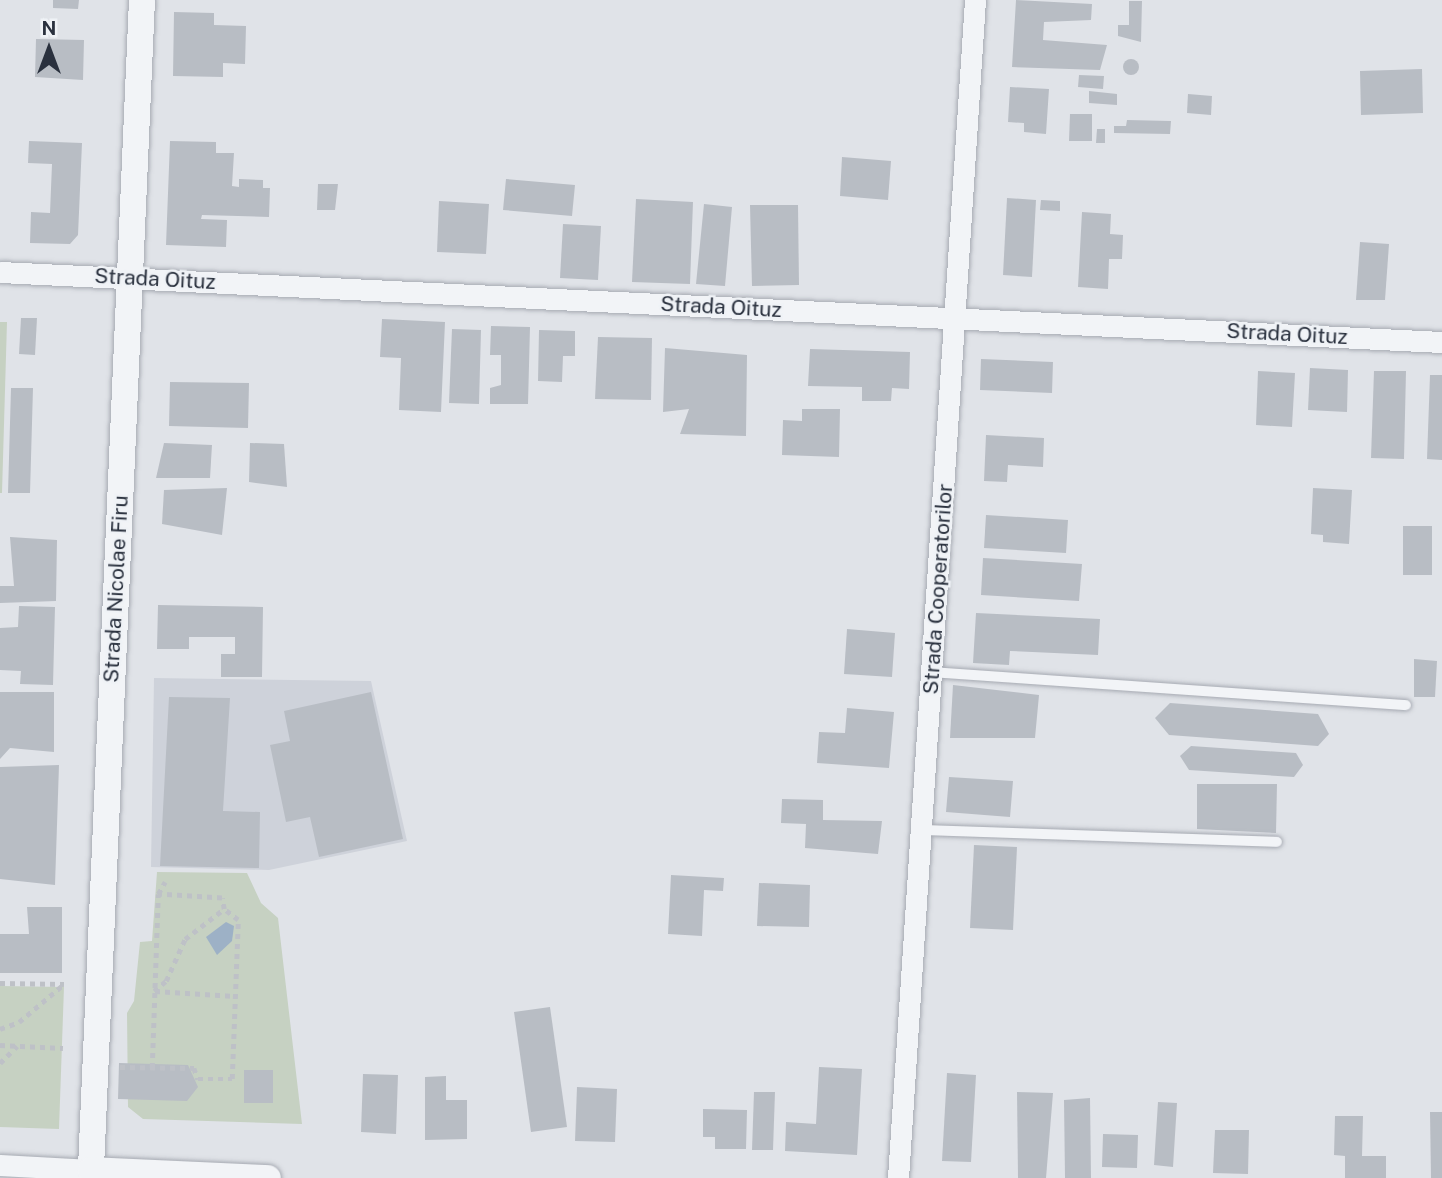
<!DOCTYPE html>
<style>
body{margin:0}
#map{position:relative;width:1442px;height:1178px;overflow:hidden;background:#e0e3e8;font-family:"Public Sans",sans-serif}
div>[style]{position:absolute}
[style*='--x']{left:calc(var(--x)*1px);top:calc(var(--y)*1px);width:calc(var(--w)*1px);rotate:calc(var(--a)*1deg)}
.built>*{inset:0;background:#ced2da}
.green>*{inset:0;background:#c6d1c2}
.water>*{inset:0;background:#9db1c6}
.building>*{inset:0;background:#b8bdc4}
.round{border-radius:50%}
.path>*{height:4.5px;margin-top:-2.25px;transform-origin:0;background:repeating-linear-gradient(90deg,#bec1c7 0 5px,transparent 0 10px)}
.roads{filter:drop-shadow(0 0 2px #a6aab2) drop-shadow(0 0 2px #a6aab2)}
.service>*{height:10px;margin:-5px;padding:0 5px;transform-origin:5px;border-radius:5px;background:#f2f4f7}
.minor>*{height:21px;margin:-10.5px;padding:0 10.5px;transform-origin:10.5px;border-radius:10.5px;background:#f2f4f7}
.tertiary>*{height:26px;margin:-13px;padding:0 13px;transform-origin:13px;border-radius:13px;background:#f2f4f7}
span{translate:-50% -50%;white-space:nowrap;text-align:center;line-height:1.15;-webkit-text-stroke:5px #eff2f6;paint-order:stroke}
.street-label{font-size:21px;color:#2a313e}
.north{position:absolute;left:14px;top:14px;width:70px;height:70px;-webkit-text-stroke:5px #eff2f6;paint-order:stroke;rotate:0deg;font-size:19px;font-weight:700;line-height:28px;text-align:center;color:#2a313e}
.north::after{content:'';display:block;margin:auto;width:24px;height:32px;background:#2a313e;clip-path:polygon(50% 0,100% 100%,50% 72%,0 100%)}
</style>
<div id="map">
<div class="built">
<i style="clip-path:polygon(154px 678px,371px 681px,407px 841px,269px 870px,151px 867px)"></i>
</div>
<div class="green">
<i style="clip-path:polygon(0 322px,7px 322px,2px 493px,0 493px)"></i>
<i style="clip-path:polygon(157px 872px,247px 873px,261px 903px,278px 918px,302px 1124px,143px 1119px,128px 1107px,127px 1013px,134px 1001px,140px 942px,152px 941px)"></i>
<i style="clip-path:polygon(0 986px,64px 987px,59px 1129px,0 1127px)"></i>
</div>
<div class="water">
<i style="clip-path:polygon(226px 922px,234px 926px,232px 941px,217px 955px,206px 937px)"></i>
</div>
<div class="building">
<i style="clip-path:polygon(53px 0,79px 0,78px 9px,53px 8px)"></i>
<i style="clip-path:polygon(1016px 0,1092px 4px,1091px 20px,1044px 22px,1043px 40px,1107px 45px,1100px 70px,1012px 67px)"></i>
<i style="clip-path:polygon(1129px 1px,1142px 1px,1141px 42px,1118px 36px,1118px 25px,1129px 25px)"></i>
<i style="clip-path:polygon(174px 12px,214px 13px,214px 25px,246px 26px,245px 64px,223px 63px,223px 77px,173px 76px)"></i>
<i style="clip-path:polygon(36px 39px,84px 40px,83px 80px,35px 77px)"></i>
<i class="round" style="left:1123px;top:59px;width:16px;height:16px"></i>
<i style="clip-path:polygon(1422px 69px,1423px 113px,1361px 115px,1360px 71px)"></i>
<i style="clip-path:polygon(1079px 75px,1104px 76px,1103px 89px,1078px 87px)"></i>
<i style="clip-path:polygon(1010px 87px,1049px 89px,1046px 134px,1024px 132px,1024px 123px,1008px 122px)"></i>
<i style="clip-path:polygon(1089px 91px,1117px 94px,1117px 105px,1089px 103px)"></i>
<i style="clip-path:polygon(1188px 94px,1212px 96px,1211px 115px,1187px 113px)"></i>
<i style="clip-path:polygon(1070px 114px,1092px 114px,1092px 141px,1069px 141px)"></i>
<i style="clip-path:polygon(1127px 120px,1171px 121px,1170px 134px,1114px 133px,1114px 126px,1126px 126px)"></i>
<i style="clip-path:polygon(1097px 129px,1105px 129px,1105px 143px,1096px 143px)"></i>
<i style="clip-path:polygon(29px 141px,82px 143px,78px 235px,70px 244px,30px 243px,31px 212px,50px 213px,52px 164px,28px 163px)"></i>
<i style="clip-path:polygon(170px 141px,216px 142px,216px 153px,234px 153px,232px 186px,239px 187px,239px 179px,263px 180px,263px 188px,270px 188px,269px 217px,202px 215px,201px 219px,227px 220px,226px 247px,166px 245px)"></i>
<i style="clip-path:polygon(842px 157px,891px 161px,888px 200px,840px 196px)"></i>
<i style="clip-path:polygon(506px 179px,575px 185px,572px 216px,503px 210px)"></i>
<i style="clip-path:polygon(318px 184px,338px 184px,335px 210px,317px 210px)"></i>
<i style="clip-path:polygon(1007px 198px,1036px 200px,1032px 277px,1003px 275px)"></i>
<i style="clip-path:polygon(636px 199px,693px 202px,690px 284px,632px 282px)"></i>
<i style="clip-path:polygon(1041px 200px,1060px 201px,1060px 211px,1040px 210px)"></i>
<i style="clip-path:polygon(439px 201px,489px 204px,486px 254px,437px 252px)"></i>
<i style="clip-path:polygon(704px 204px,732px 207px,725px 286px,696px 284px)"></i>
<i style="clip-path:polygon(750px 205px,798px 205px,799px 285px,752px 286px)"></i>
<i style="clip-path:polygon(1082px 212px,1111px 214px,1110px 234px,1123px 235px,1122px 259px,1109px 259px,1108px 289px,1078px 287px)"></i>
<i style="clip-path:polygon(563px 224px,601px 226px,598px 280px,560px 278px)"></i>
<i style="clip-path:polygon(1360px 242px,1389px 244px,1385px 300px,1356px 300px)"></i>
<i style="clip-path:polygon(21px 318px,37px 318px,35px 355px,19px 354px)"></i>
<i style="clip-path:polygon(382px 319px,445px 322px,441px 412px,399px 410px,401px 358px,380px 357px)"></i>
<i style="clip-path:polygon(491px 326px,530px 327px,528px 404px,490px 404px,490px 388px,501px 385px,501px 355px,490px 355px)"></i>
<i style="clip-path:polygon(452px 329px,481px 330px,479px 404px,449px 403px)"></i>
<i style="clip-path:polygon(539px 330px,575px 331px,575px 356px,563px 356px,562px 382px,538px 381px)"></i>
<i style="clip-path:polygon(598px 337px,652px 338px,651px 400px,595px 399px)"></i>
<i style="clip-path:polygon(665px 348px,747px 355px,746px 436px,680px 434px,689px 409px,663px 412px)"></i>
<i style="clip-path:polygon(810px 349px,910px 352px,909px 389px,892px 388px,891px 401px,862px 401px,862px 387px,808px 386px)"></i>
<i style="clip-path:polygon(981px 359px,1053px 362px,1052px 393px,980px 390px)"></i>
<i style="clip-path:polygon(1310px 368px,1348px 370px,1347px 412px,1308px 410px)"></i>
<i style="clip-path:polygon(1258px 371px,1295px 373px,1292px 427px,1256px 425px)"></i>
<i style="clip-path:polygon(1374px 371px,1406px 371px,1404px 459px,1371px 458px)"></i>
<i style="clip-path:polygon(1430px 375px,1442px 375px,1442px 460px,1427px 459px)"></i>
<i style="clip-path:polygon(170px 382px,249px 383px,248px 428px,169px 426px)"></i>
<i style="clip-path:polygon(11px 388px,33px 388px,30px 493px,8px 493px)"></i>
<i style="clip-path:polygon(802px 409px,840px 409px,839px 457px,782px 455px,783px 420px,802px 421px)"></i>
<i style="clip-path:polygon(986px 435px,1044px 438px,1043px 467px,1008px 465px,1007px 482px,984px 481px)"></i>
<i style="clip-path:polygon(164px 443px,212px 445px,210px 478px,156px 478px)"></i>
<i style="clip-path:polygon(250px 443px,284px 444px,287px 487px,249px 482px)"></i>
<i style="clip-path:polygon(227px 488px,222px 535px,162px 524px,164px 490px)"></i>
<i style="clip-path:polygon(1313px 488px,1352px 490px,1349px 544px,1323px 542px,1323px 535px,1311px 534px)"></i>
<i style="clip-path:polygon(986px 515px,1068px 520px,1066px 553px,984px 548px)"></i>
<i style="clip-path:polygon(1403px 526px,1432px 526px,1432px 575px,1403px 575px)"></i>
<i style="clip-path:polygon(10px 537px,57px 540px,56px 601px,0 603px,0 586px,14px 586px)"></i>
<i style="clip-path:polygon(983px 558px,1082px 564px,1079px 601px,981px 595px)"></i>
<i style="clip-path:polygon(158px 605px,263px 607px,262px 677px,221px 677px,221px 654px,235px 654px,235px 637px,189px 637px,189px 649px,157px 649px)"></i>
<i style="clip-path:polygon(19px 606px,55px 607px,53px 685px,20px 684px,21px 671px,0 670px,0 628px,18px 627px)"></i>
<i style="clip-path:polygon(976px 613px,1100px 619px,1098px 655px,1010px 651px,1009px 665px,973px 663px)"></i>
<i style="clip-path:polygon(847px 629px,895px 633px,892px 677px,844px 674px)"></i>
<i style="clip-path:polygon(1414px 659px,1437px 661px,1435px 697px,1414px 697px)"></i>
<i style="clip-path:polygon(953px 685px,1039px 695px,1035px 738px,950px 738px)"></i>
<i style="clip-path:polygon(0 692px,54px 692px,54px 752px,10px 748px,0 759px)"></i>
<i style="clip-path:polygon(371px 692px,403px 839px,319px 857px,310px 817px,286px 822px,270px 745px,290px 741px,284px 711px)"></i>
<i style="clip-path:polygon(169px 697px,230px 698px,223px 811px,260px 812px,259px 868px,160px 866px)"></i>
<i style="clip-path:polygon(1170px 703px,1318px 714px,1329px 734px,1318px 746px,1169px 735px,1155px 718px)"></i>
<i style="clip-path:polygon(847px 708px,894px 712px,889px 768px,817px 763px,819px 732px,845px 733px)"></i>
<i style="clip-path:polygon(1191px 746px,1296px 753px,1303px 765px,1294px 777px,1189px 770px,1180px 756px)"></i>
<i style="clip-path:polygon(59px 765px,55px 885px,0 879px,0 767px)"></i>
<i style="clip-path:polygon(949px 777px,1013px 781px,1010px 817px,946px 812px)"></i>
<i style="clip-path:polygon(1197px 784px,1277px 784px,1276px 833px,1197px 829px)"></i>
<i style="clip-path:polygon(782px 799px,823px 800px,823px 820px,882px 821px,878px 854px,805px 848px,806px 824px,781px 823px)"></i>
<i style="clip-path:polygon(974px 845px,1017px 847px,1013px 930px,970px 928px)"></i>
<i style="clip-path:polygon(671px 875px,724px 878px,723px 891px,704px 890px,702px 936px,668px 934px)"></i>
<i style="clip-path:polygon(759px 883px,810px 885px,809px 927px,757px 926px)"></i>
<i style="clip-path:polygon(27px 907px,62px 907px,62px 973px,0 973px,0 934px,29px 934px)"></i>
<i style="clip-path:polygon(550px 1007px,567px 1127px,531px 1132px,514px 1012px)"></i>
<i style="clip-path:polygon(119px 1063px,188px 1065px,198px 1087px,187px 1101px,118px 1099px)"></i>
<i style="clip-path:polygon(819px 1067px,862px 1069px,857px 1155px,785px 1151px,786px 1122px,816px 1124px)"></i>
<i style="clip-path:polygon(244px 1070px,273px 1070px,273px 1103px,244px 1103px)"></i>
<i style="clip-path:polygon(947px 1073px,976px 1075px,971px 1162px,942px 1161px)"></i>
<i style="clip-path:polygon(363px 1074px,398px 1075px,396px 1134px,361px 1132px)"></i>
<i style="clip-path:polygon(446px 1076px,446px 1100px,467px 1100px,467px 1139px,425px 1140px,425px 1077px)"></i>
<i style="clip-path:polygon(577px 1087px,617px 1089px,615px 1142px,575px 1141px)"></i>
<i style="clip-path:polygon(754px 1092px,775px 1092px,773px 1150px,752px 1150px)"></i>
<i style="clip-path:polygon(1017px 1092px,1053px 1093px,1046px 1178px,1018px 1178px)"></i>
<i style="clip-path:polygon(1090px 1098px,1091px 1178px,1065px 1178px,1064px 1100px)"></i>
<i style="clip-path:polygon(1158px 1102px,1177px 1103px,1173px 1167px,1154px 1165px)"></i>
<i style="clip-path:polygon(703px 1109px,747px 1110px,746px 1149px,715px 1149px,715px 1137px,703px 1137px)"></i>
<i style="clip-path:polygon(1430px 1112px,1442px 1112px,1442px 1178px,1431px 1178px)"></i>
<i style="clip-path:polygon(1335px 1116px,1363px 1116px,1362px 1156px,1386px 1156px,1386px 1178px,1345px 1178px,1345px 1156px,1334px 1155px)"></i>
<i style="clip-path:polygon(1215px 1130px,1249px 1130px,1248px 1174px,1213px 1173px)"></i>
<i style="clip-path:polygon(1103px 1134px,1138px 1135px,1137px 1168px,1102px 1167px)"></i>
</div>
<div class="path">
<i style="--x:0;--y:983;--w:64;--a:0.9"></i>
<i style="--x:154;--y:991;--w:16;--a:-40"></i>
<i style="--x:166;--y:981;--w:46;--a:-65.7"></i>
<i style="--x:185;--y:939;--w:49;--a:-37.6"></i>
<i style="--x:155;--y:991;--w:80;--a:3.6"></i>
<i style="--x:0;--y:1029;--w:20;--a:-20"></i>
<i style="--x:19;--y:1022;--w:59;--a:-40.2"></i>
<i style="--x:0;--y:1045;--w:63;--a:2.7"></i>
<i style="--x:0;--y:1063;--w:24;--a:-45"></i>
<i style="--x:120;--y:1067;--w:74;--a:0.8"></i>
<i style="--x:194;--y:1068;--w:12;--a:70"></i>
<i style="--x:198;--y:1079;--w:34;--a:0"></i>
<i style="--x:232;--y:1079;--w:159;--a:-87.8"></i>
<i style="--x:238;--y:920;--w:18;--a:-142"></i>
<i style="--x:224;--y:909;--w:11;--a:-100"></i>
<i style="--x:222;--y:898;--w:64;--a:-176.4"></i>
<i style="--x:152;--y:1068;--w:174;--a:-88"></i>
<i style="--x:158;--y:894;--w:14;--a:-60"></i>
</div>
<div class="roads">
<div class="service">
<i style="--x:932;--y:672;--w:475;--a:4"></i>
<i style="--x:921;--y:830;--w:356;--a:1.9"></i>
</div>
<div class="minor">
<i style="--x:0;--y:272;--w:1444;--a:2.78"></i>
<i style="--x:0;--y:1165;--w:91;--a:3.1"></i>
<i style="--x:91;--y:1170;--w:8;--a:90"></i>
<i style="--x:898;--y:1178;--w:1181;--a:-86.26"></i>
</div>
<div class="tertiary">
<i style="--x:142;--y:0;--w:1171;--a:92.5"></i>
<i style="--x:91;--y:1170;--w:177;--a:2.6"></i>
</div>
</div>
<div class="street-label">
<span style="left:155px;top:279px;rotate:3deg">Strada Oituz</span>
<span style="left:721px;top:307px;rotate:3deg">Strada Oituz</span>
<span style="left:1287px;top:334px;rotate:3deg">Strada Oituz</span>
<span style="left:116px;top:589px;rotate:-87deg">Strada Nicolae Firu</span>
<span style="left:938px;top:589px;rotate:-86deg">Strada Cooperatorilor</span>
</div>
<div class="north">N</div>
</div>
